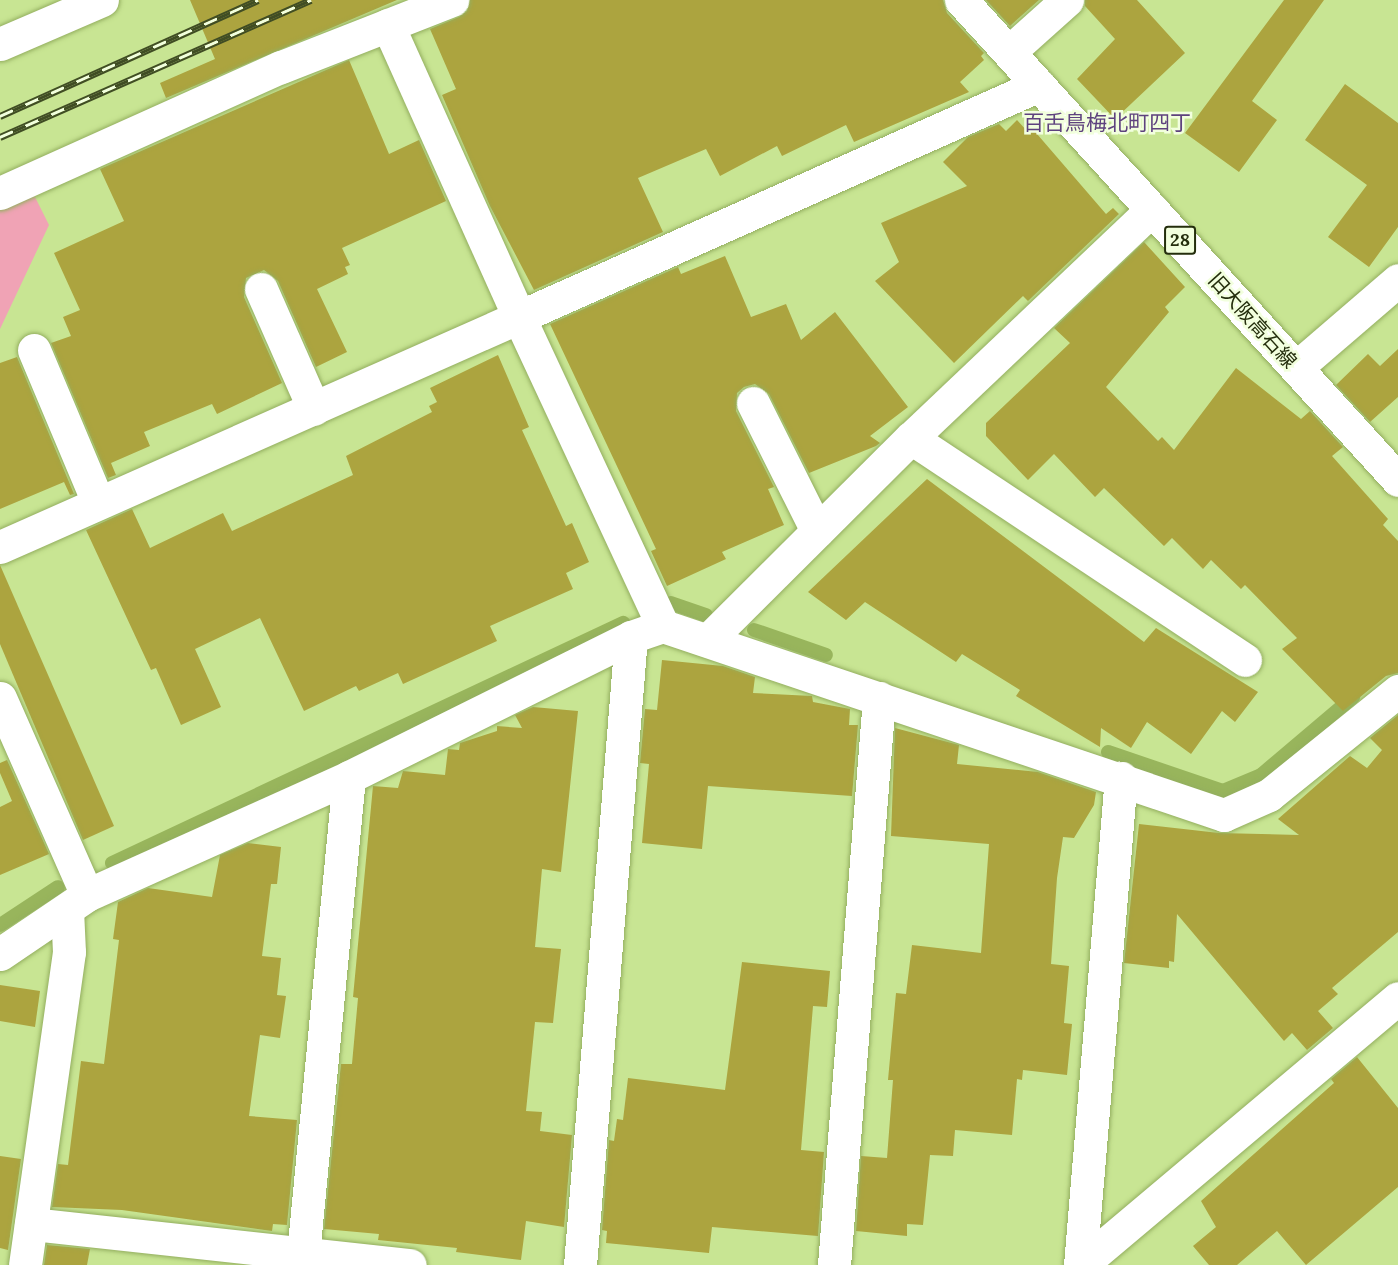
<!DOCTYPE html>
<meta charset="utf-8">
<style>
body{margin:0}
#map{position:relative;width:1398px;height:1265px;overflow:hidden;background:#c8e593;font-family:Lora,"Noto Sans JP",serif}
div>[style]{position:absolute}
[style*='--x']{left:calc(var(--x)*1px);top:calc(var(--y)*1px);width:calc(var(--w)*1px);rotate:calc(var(--a)*1deg)}
.green>*{inset:0;background:#f0a3b5}
.stream>*{height:14px;margin:-7px;padding:0 7px;transform-origin:7px;border-radius:7px;background:#98b55c}
.building>*{inset:0;background:#aca43f}
.roads{filter:drop-shadow(0 0 2px #93ae5f) drop-shadow(0 0 2px #93ae5f)}
.minor>*{height:33px;margin:-16.5px;padding:0 16.5px;transform-origin:16.5px;border-radius:16.5px;background:#fff}
.major>*{height:33px;margin:-16.5px;padding:0 16.5px;transform-origin:16.5px;border-radius:16.5px;background:#fff}
.rail>*{height:7px;margin-top:-3.5px;transform-origin:0;background:repeating-linear-gradient(90deg,#f2ffde 0 14px,#404d24 0 28px);box-sizing:border-box;border-block:2px solid #404d24}
span{translate:-50% -50%;white-space:nowrap;text-align:center;line-height:1.15;-webkit-text-stroke:5px #f2ffde;paint-order:stroke}
.shield-label span{padding:2px 4px;background:#f2ffde;border:2px solid;border-radius:4px;-webkit-text-stroke-width:0}
.shield-label{font-size:18px;color:#242e0d;font-weight:700}
.street-label{font-size:20px;color:#242e0d}
.neighbourhood-label{font-size:21px;color:#5e427e}
</style>
<div id="map">
<div class="green">
<i style="clip-path:polygon(32px 191px,49px 225px,0 329px,0 205px)"></i>
</div>
<div class="stream">
<i style="--x:671;--y:603;--w:37;--a:19"></i>
<i style="--x:754;--y:630;--w:76;--a:19.1"></i>
<i style="--x:1108;--y:752;--w:121;--a:18.7"></i>
<i style="--x:1223;--y:791;--w:41;--a:-22.8"></i>
<i style="--x:1261;--y:775;--w:121;--a:-40.3"></i>
<i style="--x:112;--y:863;--w:565;--a:-25.16"></i>
<i style="--x:0;--y:925;--w:69;--a:-33.2"></i>
</div>
<div class="building">
<i style="clip-path:polygon(190px 0,397px 0,166px 98px,160px 83px,215px 59px)"></i>
<i style="clip-path:polygon(470px 0,943px 0,947px 13px,984px 53px,981px 56px,984px 60px,960px 82px,969px 92px,854px 142px,846px 125px,782px 156px,777px 146px,720px 176px,706px 149px,638px 178px,663px 232px,534px 290px,490px 206px,442px 95px,456px 89px,430px 29px,459px 17px,467px 11px)"></i>
<i style="clip-path:polygon(986px 0,1039px 0,1010px 26px)"></i>
<i style="clip-path:polygon(1085px 0,1137px 0,1185px 53px,1115px 119px,1077px 79px,1115px 39px,1085px 6px)"></i>
<i style="clip-path:polygon(1284px 0,1324px 0,1252px 101px,1277px 120px,1239px 172px,1185px 133px)"></i>
<i style="clip-path:polygon(349px 60px,389px 154px,419px 140px,446px 201px,342px 248px,350px 265px,345px 267px,348px 274px,317px 289px,347px 352px,316px 367px,278px 281px,264px 270px,246px 278px,244px 297px,282px 383px,217px 414px,212px 404px,144px 432px,150px 446px,111px 463px,116px 475px,108px 478px,51px 343px,71px 336px,63px 317px,80px 310px,54px 253px,124px 221px,100px 169px)"></i>
<i style="clip-path:polygon(1345px 84px,1398px 123px,1398px 227px,1369px 267px,1328px 237px,1367px 185px,1305px 140px)"></i>
<i style="clip-path:polygon(1017px 120px,1027px 131px,1031px 127px,1106px 214px,1113px 208px,1119px 214px,1028px 301px,1023px 296px,954px 363px,875px 281px,899px 262px,881px 223px,967px 186px,943px 162px,968px 137px,999px 124px,1006px 131px)"></i>
<i style="clip-path:polygon(1144px 242px,1185px 287px,1165px 307px,1169px 312px,1106px 387px,1158px 441px,1162px 437px,1174px 450px,1236px 368px,1301px 419px,1310px 411px,1343px 447px,1332px 456px,1388px 519px,1383px 525px,1398px 541px,1398px 673px,1386px 676px,1343px 711px,1282px 649px,1297px 638px,1245px 585px,1241px 589px,1211px 560px,1203px 569px,1172px 538px,1164px 546px,1104px 488px,1095px 497px,1054px 454px,1028px 480px,986px 436px,986px 423px,1070px 343px,1054px 328px)"></i>
<i style="clip-path:polygon(725px 256px,751px 317px,786px 304px,801px 340px,835px 312px,908px 407px,870px 436px,880px 443px,876px 446px,809px 473px,769px 394px,755px 384px,744px 387px,737px 393px,736px 411px,774px 487px,768px 489px,784px 525px,722px 552px,726px 559px,667px 586px,651px 551px,656px 549px,550px 324px,678px 267px,681px 274px)"></i>
<i style="clip-path:polygon(1398px 349px,1398px 397px,1370px 422px,1336px 385px,1368px 354px,1380px 366px)"></i>
<i style="clip-path:polygon(498px 355px,529px 427px,522px 430px,566px 526px,572px 523px,589px 562px,566px 573px,573px 589px,490px 626px,497px 641px,403px 684px,398px 673px,359px 691px,356px 686px,304px 711px,260px 618px,195px 649px,221px 707px,181px 725px,156px 668px,151px 670px,86px 530px,132px 509px,150px 548px,223px 513px,232px 531px,353px 475px,346px 456px,432px 412px,429px 406px,437px 402px,430px 388px)"></i>
<i style="clip-path:polygon(17px 357px,74px 494px,70px 495px,64px 482px,0 509px,0 363px)"></i>
<i style="clip-path:polygon(927px 479px,1144px 642px,1156px 628px,1258px 692px,1235px 722px,1222px 711px,1191px 754px,1147px 722px,1131px 748px,1101px 728px,1100px 747px,1016px 696px,1020px 690px,962px 654px,956px 662px,865px 602px,846px 620px,808px 592px)"></i>
<i style="clip-path:polygon(0 565px,114px 826px,83px 840px,0 644px)"></i>
<i style="clip-path:polygon(662px 660px,723px 666px,755px 677px,753px 693px,812px 696px,813px 702px,850px 709px,849px 725px,858px 725px,852px 796px,708px 786px,702px 849px,642px 843px,649px 764px,640px 763px,645px 709px,657px 710px)"></i>
<i style="clip-path:polygon(533px 707px,578px 711px,561px 872px,542px 869px,535px 947px,561px 949px,553px 1023px,535px 1022px,526px 1111px,542px 1112px,540px 1131px,572px 1135px,564px 1227px,526px 1221px,521px 1260px,456px 1252px,457px 1248px,378px 1240px,379px 1234px,324px 1229px,341px 1064px,352px 1064px,358px 998px,353px 997px,373px 786px,398px 788px,403px 771px,445px 775px,448px 749px,459px 750px,460px 743px,497px 731px,497px 726px,522px 728px,515px 715px)"></i>
<i style="clip-path:polygon(1398px 715px,1398px 932px,1332px 988px,1338px 994px,1318px 1011px,1333px 1028px,1307px 1050px,1292px 1033px,1284px 1041px,1177px 914px,1174px 962px,1169px 961px,1169px 968px,1124px 963px,1139px 824px,1219px 833px,1299px 835px,1278px 819px,1350px 756px,1367px 768px,1382px 750px,1370px 738px)"></i>
<i style="clip-path:polygon(895px 728px,959px 745px,957px 764px,1038px 772px,1096px 792px,1094px 805px,1074px 838px,1063px 837px,1057px 878px,1051px 964px,1069px 966px,1064px 1023px,1072px 1024px,1067px 1075px,1023px 1070px,1022px 1080px,1017px 1079px,1012px 1135px,955px 1130px,953px 1156px,930px 1155px,923px 1225px,907px 1224px,907px 1236px,856px 1231px,861px 1156px,887px 1158px,893px 1080px,888px 1080px,896px 993px,906px 994px,912px 945px,981px 953px,989px 844px,891px 836px)"></i>
<i style="clip-path:polygon(7px 760px,49px 854px,0 875px,0 807px,12px 801px,0 773px,0 763px)"></i>
<i style="clip-path:polygon(248px 843px,281px 847px,277px 884px,271px 884px,262px 956px,281px 958px,277px 995px,286px 996px,280px 1038px,260px 1035px,249px 1116px,297px 1120px,287px 1225px,273px 1224px,272px 1231px,122px 1210px,52px 1207px,58px 1164px,68px 1165px,81px 1061px,104px 1064px,119px 940px,113px 939px,118px 902px,148px 888px,212px 897px,220px 855px)"></i>
<i style="clip-path:polygon(742px 962px,830px 971px,827px 1007px,813px 1006px,801px 1150px,824px 1152px,818px 1236px,712px 1227px,709px 1253px,606px 1243px,607px 1231px,602px 1230px,609px 1140px,614px 1141px,617px 1119px,623px 1120px,628px 1078px,725px 1090px)"></i>
<i style="clip-path:polygon(0 985px,40px 991px,35px 1027px,0 1021px)"></i>
<i style="clip-path:polygon(1357px 1057px,1398px 1108px,1398px 1187px,1306px 1265px,1277px 1231px,1237px 1265px,1209px 1265px,1193px 1246px,1216px 1227px,1201px 1201px,1334px 1083px,1331px 1079px)"></i>
<i style="clip-path:polygon(0 1156px,21px 1159px,8px 1250px,0 1248px)"></i>
<i style="clip-path:polygon(47px 1245px,90px 1249px,87px 1265px,44px 1265px)"></i>
</div>
<div class="roads">
<div class="minor">
<i style="--x:0;--y:44;--w:111;--a:-23.3"></i>
<i style="--x:1009;--y:52;--w:78;--a:-41.9"></i>
<i style="--x:0;--y:193;--w:308;--a:-24.2"></i>
<i style="--x:281;--y:67;--w:184;--a:-21.4"></i>
<i style="--x:261;--y:289;--w:131;--a:66.2"></i>
<i style="--x:34;--y:350;--w:165;--a:67.2"></i>
<i style="--x:1297;--y:367;--w:133;--a:-40.7"></i>
<i style="--x:753;--y:403;--w:143;--a:63.4"></i>
<i style="--x:911;--y:438;--w:401;--a:33.6"></i>
<i style="--x:0;--y:547;--w:568;--a:-23.9"></i>
<i style="--x:519;--y:317;--w:320;--a:-114.2"></i>
<i style="--x:663;--y:626;--w:592;--a:18.62"></i>
<i style="--x:1224;--y:815;--w:49;--a:-24"></i>
<i style="--x:1269;--y:795;--w:166;--a:-38.9"></i>
<i style="--x:708;--y:640;--w:286;--a:-44.9"></i>
<i style="--x:911;--y:438;--w:332;--a:-43.5"></i>
<i style="--x:0;--y:698;--w:215;--a:66.2"></i>
<i style="--x:0;--y:954;--w:105;--a:-34.1"></i>
<i style="--x:87;--y:895;--w:287;--a:-24.2"></i>
<i style="--x:349;--y:777;--w:315;--a:-26.4"></i>
<i style="--x:631;--y:637;--w:34;--a:-19"></i>
<i style="--x:663;--y:626;--w:341;--a:-115"></i>
<i style="--x:519;--y:317;--w:569;--a:-24.04"></i>
<i style="--x:31;--y:1224;--w:381;--a:6.2"></i>
<i style="--x:25;--y:1265;--w:316;--a:-82"></i>
<i style="--x:69;--y:952;--w:42;--a:-92.7"></i>
<i style="--x:302;--y:1265;--w:490;--a:-84.5"></i>
<i style="--x:580;--y:1265;--w:630;--a:-85.36"></i>
<i style="--x:834;--y:1265;--w:569;--a:-85.46"></i>
<i style="--x:1080;--y:1265;--w:489;--a:-85.2"></i>
<i style="--x:1081;--y:1265;--w:414;--a:-40.1"></i>
</div>
<div class="major">
<i style="--x:961;--y:0;--w:649;--a:47.68"></i>
</div>
</div>
<div class="rail">
<i style="--x:0;--y:116;--w:283;--a:-24.2"></i>
<i style="--x:0;--y:137;--w:340;--a:-23.8"></i>
</div>
<div class="shield-label">
<span style="left:1180px;top:240px">28</span>
</div>
<div class="street-label">
<span style="left:1253px;top:320px;rotate:48deg">旧大阪高石線</span>
</div>
<div class="neighbourhood-label">
<span style="left:1107px;top:123px">百舌鳥梅北町四丁</span>
</div>
</div>
